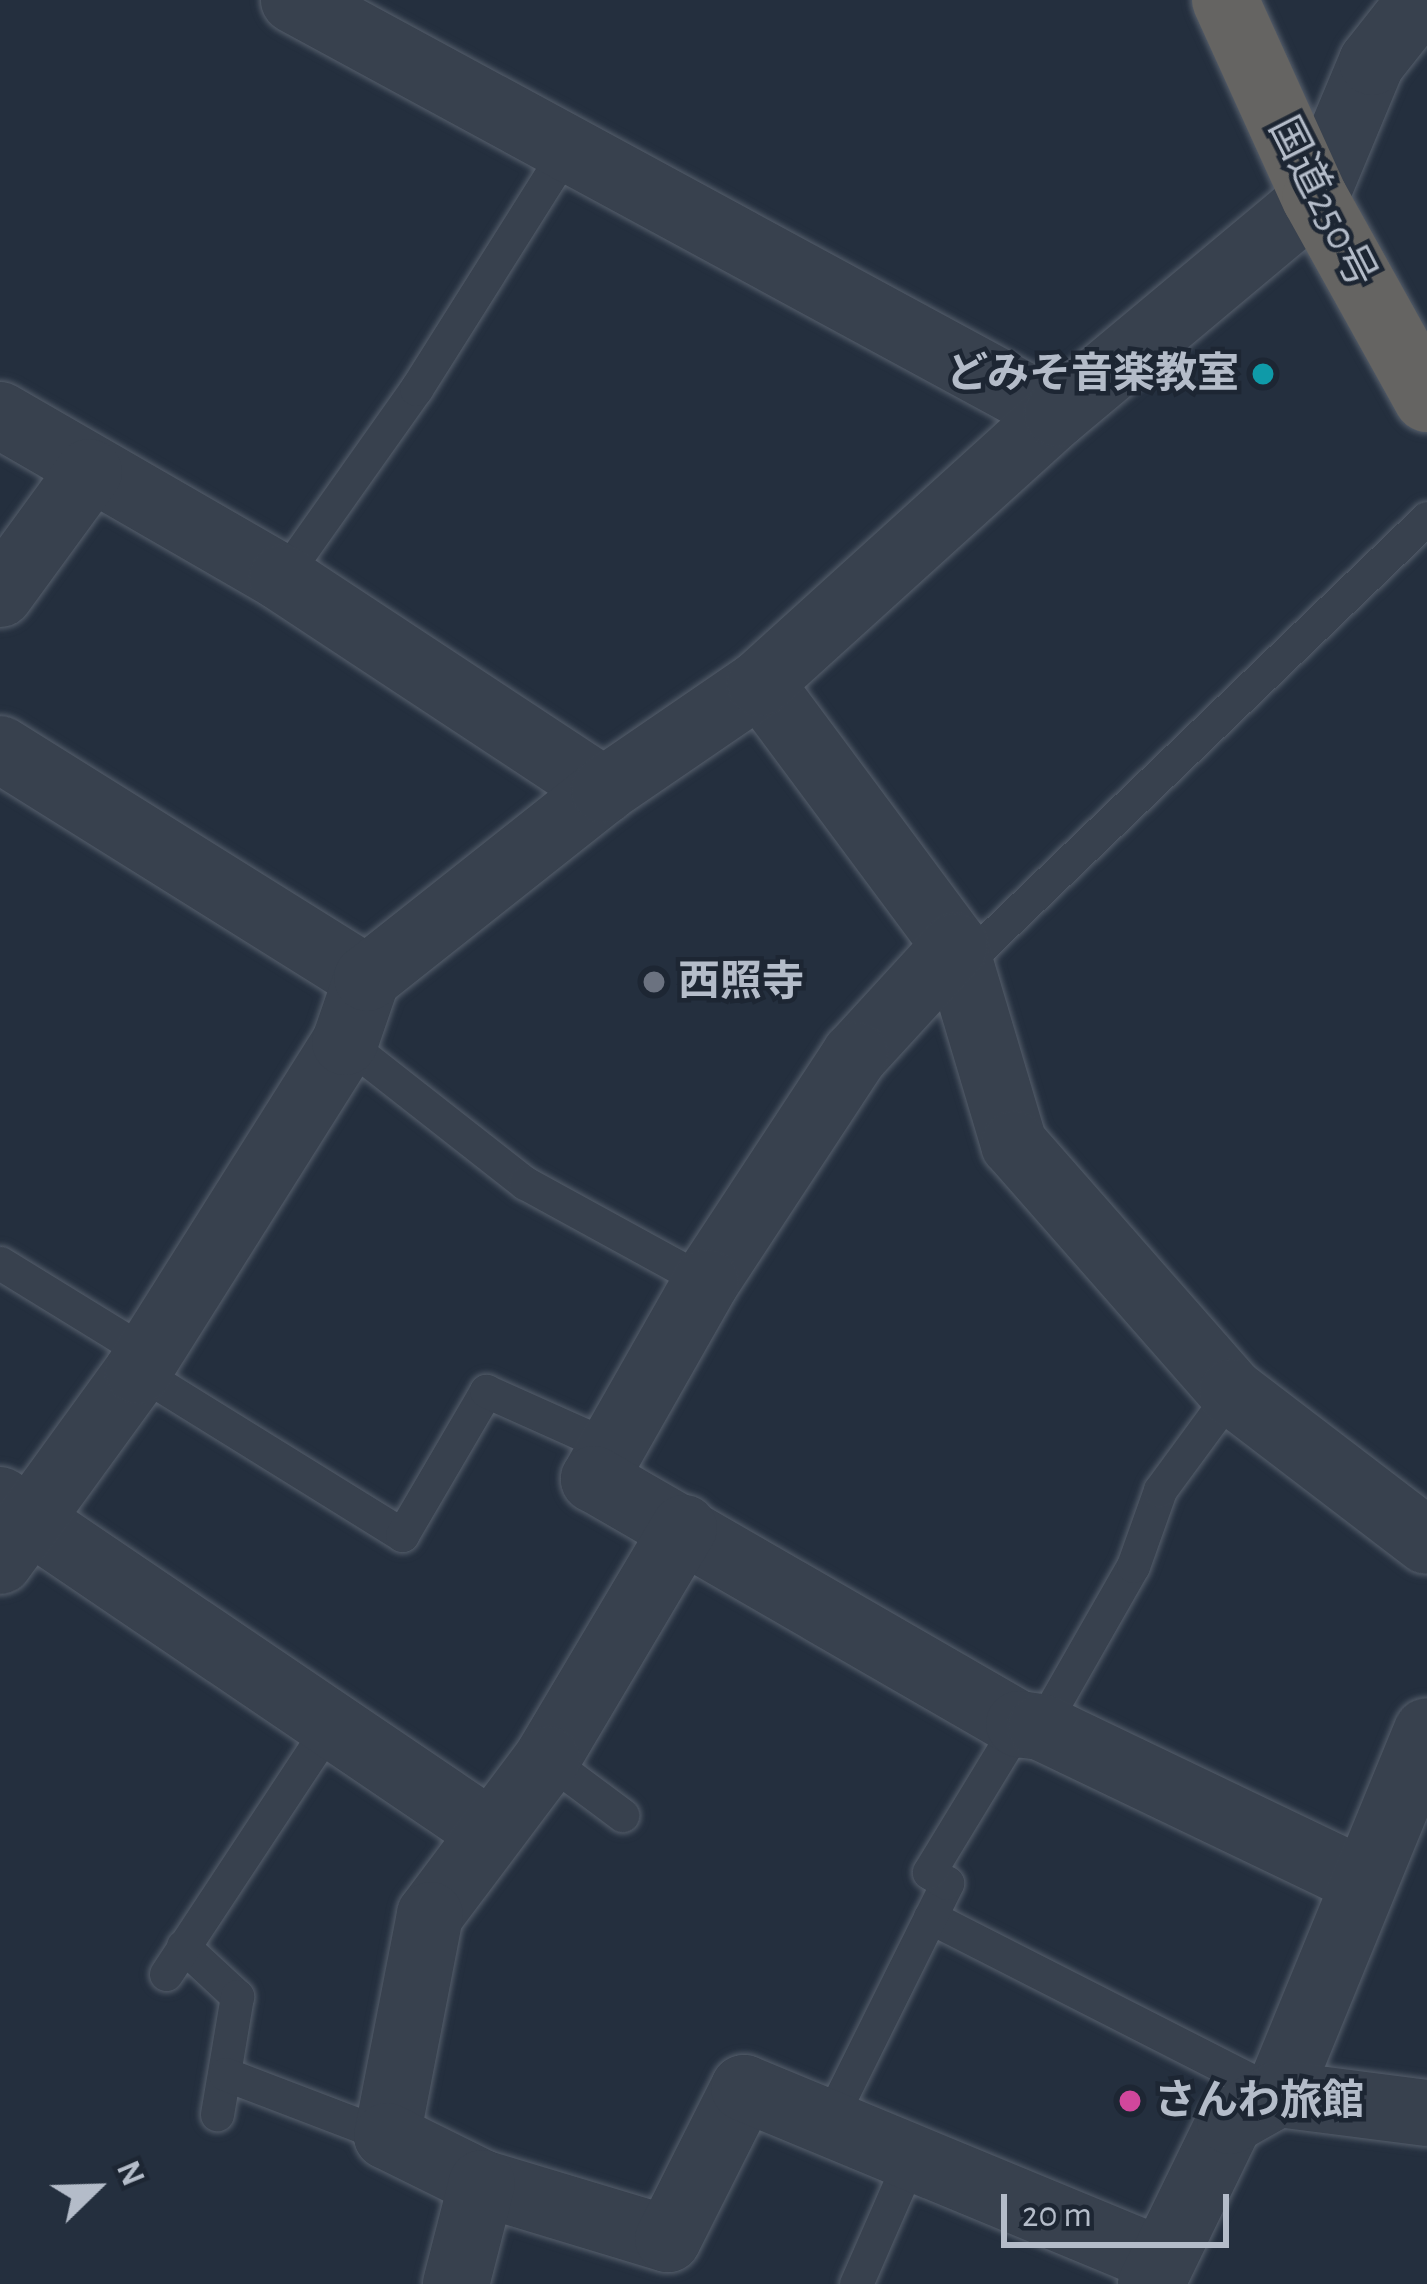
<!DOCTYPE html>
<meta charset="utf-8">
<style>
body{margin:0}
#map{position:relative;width:1427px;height:2284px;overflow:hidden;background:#242f3e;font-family:"Alegreya Sans","Noto Sans JP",sans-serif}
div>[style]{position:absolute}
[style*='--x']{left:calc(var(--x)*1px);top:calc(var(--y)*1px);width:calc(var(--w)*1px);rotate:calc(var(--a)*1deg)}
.roads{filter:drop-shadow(0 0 3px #565f6c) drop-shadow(0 0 3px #565f6c)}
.service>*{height:33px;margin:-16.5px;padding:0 16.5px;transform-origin:16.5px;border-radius:16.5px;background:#38414e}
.minor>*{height:66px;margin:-33px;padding:0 33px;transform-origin:33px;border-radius:33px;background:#38414e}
.trunk>*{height:66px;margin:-33px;padding:0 33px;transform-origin:33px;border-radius:33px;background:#656462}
.dots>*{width:33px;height:33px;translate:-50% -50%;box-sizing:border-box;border:6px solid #1d2633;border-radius:50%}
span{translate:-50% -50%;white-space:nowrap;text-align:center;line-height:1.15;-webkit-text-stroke:9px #1d2633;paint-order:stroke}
.street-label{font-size:42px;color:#b4bcc9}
.poi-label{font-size:42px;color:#b4bcc9;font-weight:700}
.right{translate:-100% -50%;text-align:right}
.left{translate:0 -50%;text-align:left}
.north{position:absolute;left:36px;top:2128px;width:120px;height:120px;-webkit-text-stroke:9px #1d2633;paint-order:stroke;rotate:67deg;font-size:33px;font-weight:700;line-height:48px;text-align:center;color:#b4bcc9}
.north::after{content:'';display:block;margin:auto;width:42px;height:54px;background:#b4bcc9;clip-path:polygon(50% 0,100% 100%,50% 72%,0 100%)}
.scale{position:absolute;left:1001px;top:2194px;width:228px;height:54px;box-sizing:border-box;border:6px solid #b4bcc9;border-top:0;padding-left:15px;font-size:36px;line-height:42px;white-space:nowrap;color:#b4bcc9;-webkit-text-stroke:9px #1d2633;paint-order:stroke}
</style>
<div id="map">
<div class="roads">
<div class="service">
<i style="--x:282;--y:578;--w:232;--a:-54.7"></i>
<i style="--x:416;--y:389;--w:287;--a:-57.8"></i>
<i style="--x:964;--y:963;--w:642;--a:-43.86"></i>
<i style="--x:345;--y:1042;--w:229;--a:38.1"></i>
<i style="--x:525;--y:1183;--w:206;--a:28.7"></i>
<i style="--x:0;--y:1263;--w:174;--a:31.6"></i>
<i style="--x:138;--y:1371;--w:311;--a:31.8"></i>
<i style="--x:402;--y:1535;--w:167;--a:-59.7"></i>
<i style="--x:486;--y:1391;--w:137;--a:24.1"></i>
<i style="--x:1041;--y:1727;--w:185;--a:-60.3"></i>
<i style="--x:1133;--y:1566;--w:81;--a:-70.4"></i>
<i style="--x:1160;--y:1490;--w:122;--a:-53.7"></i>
<i style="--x:547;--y:1759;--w:94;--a:36.7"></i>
<i style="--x:930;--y:1917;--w:390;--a:27"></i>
<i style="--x:183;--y:1946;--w:74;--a:42.8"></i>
<i style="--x:237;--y:1996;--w:120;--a:99.6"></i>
<i style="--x:166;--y:1974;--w:296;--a:-56.6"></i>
<i style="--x:225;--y:2074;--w:173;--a:20.9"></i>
<i style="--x:829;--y:2121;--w:266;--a:-63.6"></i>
<i style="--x:947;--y:1883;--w:21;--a:-149"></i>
<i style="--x:929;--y:1872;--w:173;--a:-58.7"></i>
<i style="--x:856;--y:2284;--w:140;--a:-66.4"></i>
</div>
<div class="minor">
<i style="--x:294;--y:0;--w:868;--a:28.48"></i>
<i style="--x:0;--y:415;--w:326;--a:30"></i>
<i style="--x:282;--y:578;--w:386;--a:33.4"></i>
<i style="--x:0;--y:594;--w:151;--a:-53.9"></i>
<i style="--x:760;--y:683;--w:327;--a:53.4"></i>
<i style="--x:955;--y:946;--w:207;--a:73.4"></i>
<i style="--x:1014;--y:1144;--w:330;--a:48.7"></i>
<i style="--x:1232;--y:1392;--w:245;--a:37.4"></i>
<i style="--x:0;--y:749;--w:433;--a:32"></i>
<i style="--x:955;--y:946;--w:148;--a:132.5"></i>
<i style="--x:855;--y:1055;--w:272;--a:123.3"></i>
<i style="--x:706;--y:1282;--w:227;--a:119.6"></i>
<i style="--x:594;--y:1479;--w:491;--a:30"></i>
<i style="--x:1019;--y:1724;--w:22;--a:8"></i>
<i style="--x:1041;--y:1727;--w:354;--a:25.6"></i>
<i style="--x:0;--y:1500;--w:588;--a:34.12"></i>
<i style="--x:684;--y:1528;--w:269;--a:120.7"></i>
<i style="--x:547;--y:1759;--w:195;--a:126.9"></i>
<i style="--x:430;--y:1915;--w:225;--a:101"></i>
<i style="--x:387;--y:2136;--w:106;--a:26.3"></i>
<i style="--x:482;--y:2183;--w:194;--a:16.8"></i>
<i style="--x:668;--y:2239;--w:169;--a:-63.3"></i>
<i style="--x:744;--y:2088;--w:451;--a:22.5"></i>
<i style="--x:0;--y:1561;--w:235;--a:-54"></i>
<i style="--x:138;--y:1371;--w:389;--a:-57.8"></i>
<i style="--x:345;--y:1042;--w:68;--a:-71"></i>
<i style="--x:367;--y:978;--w:303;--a:-38.4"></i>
<i style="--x:604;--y:790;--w:189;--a:-34.4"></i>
<i style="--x:760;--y:683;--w:401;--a:-42.2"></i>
<i style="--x:1057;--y:414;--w:336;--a:-39.9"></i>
<i style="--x:1315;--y:198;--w:147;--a:-67.3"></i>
<i style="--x:1372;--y:62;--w:79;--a:-51.7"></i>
<i style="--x:1278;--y:2094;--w:392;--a:-67.7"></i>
<i style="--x:456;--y:2284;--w:104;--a:-75.6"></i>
<i style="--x:1151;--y:2284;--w:181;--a:-64.1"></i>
<i style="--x:1230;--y:2121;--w:55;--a:-29.4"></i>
<i style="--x:1278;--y:2094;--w:150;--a:7.3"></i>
</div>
<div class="trunk">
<i style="--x:1225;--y:0;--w:217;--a:65.6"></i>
<i style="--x:1315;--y:198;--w:230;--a:60.9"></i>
</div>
</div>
<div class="dots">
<i style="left:1263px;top:374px;background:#0f9aa8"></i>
<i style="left:654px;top:982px;background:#6b7280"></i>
<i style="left:1130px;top:2101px;background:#d1479c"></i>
</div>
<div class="street-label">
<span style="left:1322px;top:202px;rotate:63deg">国道250号</span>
</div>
<div class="poi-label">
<span class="right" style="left:1239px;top:374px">どみそ音楽教室</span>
<span class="left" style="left:678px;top:982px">西照寺</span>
<span class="left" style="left:1154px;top:2101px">さんわ旅館</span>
</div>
<div class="north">N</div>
<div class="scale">20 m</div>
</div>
